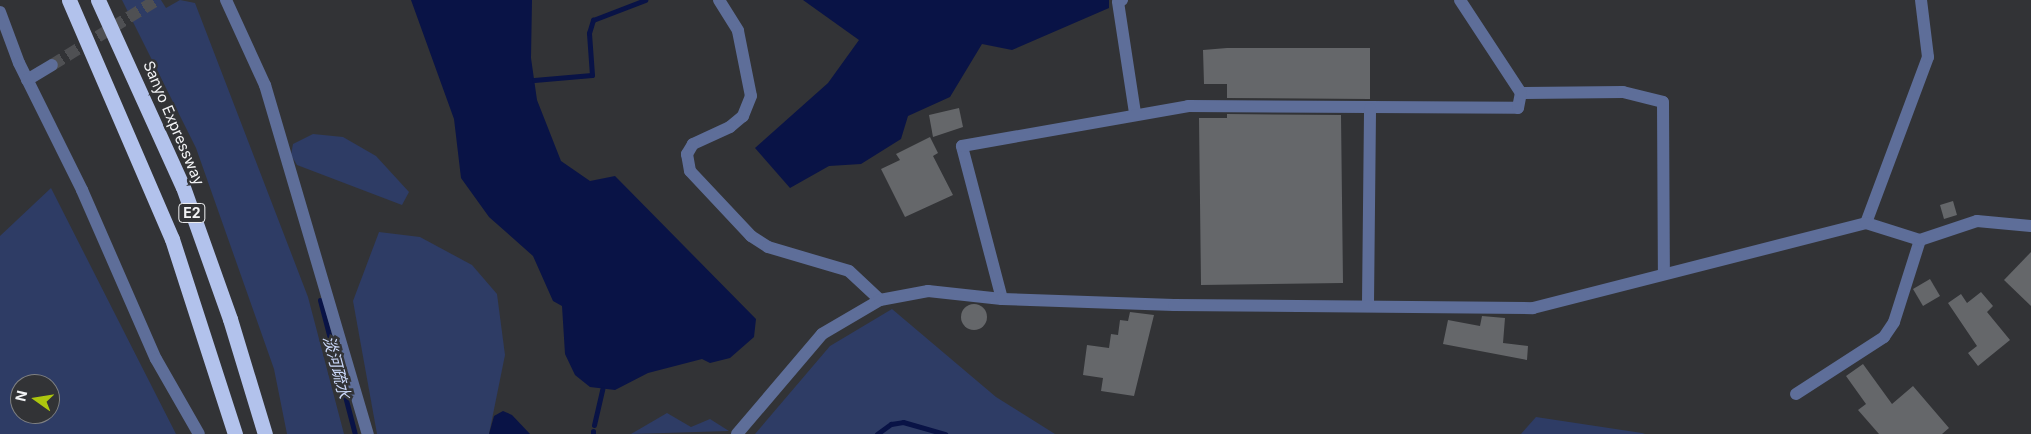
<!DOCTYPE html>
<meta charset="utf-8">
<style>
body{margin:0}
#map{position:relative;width:2031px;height:434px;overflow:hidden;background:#323336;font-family:Inter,"Noto Sans JP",sans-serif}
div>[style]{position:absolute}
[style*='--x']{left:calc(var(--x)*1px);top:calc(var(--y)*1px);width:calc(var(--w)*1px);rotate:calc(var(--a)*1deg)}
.green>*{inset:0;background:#2e3c65}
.water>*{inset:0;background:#091346}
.stream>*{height:5px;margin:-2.5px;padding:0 2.5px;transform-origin:2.5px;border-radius:2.5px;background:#091346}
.building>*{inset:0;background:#65676a}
.round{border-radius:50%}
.street-tunnel>*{height:12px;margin-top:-6px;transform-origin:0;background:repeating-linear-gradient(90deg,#4f5053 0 12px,transparent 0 18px)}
.street>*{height:12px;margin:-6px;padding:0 6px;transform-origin:6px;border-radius:6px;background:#5e6e99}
.highway>*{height:15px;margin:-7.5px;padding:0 7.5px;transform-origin:7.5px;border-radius:7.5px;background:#b2c2ec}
span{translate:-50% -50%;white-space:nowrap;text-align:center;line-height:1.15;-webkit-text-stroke:5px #323336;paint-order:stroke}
.shield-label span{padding:1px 4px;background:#323336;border:1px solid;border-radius:4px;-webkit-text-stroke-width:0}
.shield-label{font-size:14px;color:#f2f3f5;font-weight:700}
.street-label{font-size:15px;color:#f2f3f5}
.water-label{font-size:16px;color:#ccdafc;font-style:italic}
.north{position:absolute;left:10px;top:374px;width:50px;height:50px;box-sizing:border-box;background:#323336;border:1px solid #7f8082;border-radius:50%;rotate:283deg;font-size:14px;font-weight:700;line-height:20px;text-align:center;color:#f2f3f5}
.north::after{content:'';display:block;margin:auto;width:18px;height:22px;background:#adc60e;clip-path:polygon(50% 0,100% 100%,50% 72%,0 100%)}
</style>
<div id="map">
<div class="green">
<i style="clip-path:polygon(122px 0,161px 0,166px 8px,180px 0,195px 3px,308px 297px,344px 434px,287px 434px,274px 369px,196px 148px)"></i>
<i style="clip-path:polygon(313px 134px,343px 137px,376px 156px,409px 192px,402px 205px,297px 165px,291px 155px,293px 144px)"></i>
<i style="clip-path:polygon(evenodd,51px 188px,176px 434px,0 434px,0 236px,51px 188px,20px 384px,50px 384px,50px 414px,20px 414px,20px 384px)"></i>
<i style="clip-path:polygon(379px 232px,420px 237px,472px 265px,497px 294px,505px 355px,489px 434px,377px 434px,353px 301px)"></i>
<i style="clip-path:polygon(892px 309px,996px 397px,1055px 434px,755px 434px,830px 346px)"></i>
<i style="clip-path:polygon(667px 413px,691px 427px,710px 419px,729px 431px,631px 434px)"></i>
<i style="clip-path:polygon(1536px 417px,1642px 433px,1645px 434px,1521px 434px)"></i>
</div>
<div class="water">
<i style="clip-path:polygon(411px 0,532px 0,531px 58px,537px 100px,561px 161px,590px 181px,615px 176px,756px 319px,754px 337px,730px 358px,710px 363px,702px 359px,648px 373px,615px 390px,590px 387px,575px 375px,565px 354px,562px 306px,553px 301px,533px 256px,489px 217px,461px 178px,454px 119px)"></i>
<i style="clip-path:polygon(803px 0,1109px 0,1109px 8px,1012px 50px,982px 44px,950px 97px,908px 116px,901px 139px,861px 164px,829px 166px,790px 188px,755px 148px,828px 83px,859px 40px)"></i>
<i style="clip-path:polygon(503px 411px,512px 415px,530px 434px,489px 434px,494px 416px)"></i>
</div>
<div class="stream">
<i style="--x:534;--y:80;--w:58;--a:-4.9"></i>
<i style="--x:592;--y:75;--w:42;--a:-94.1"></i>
<i style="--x:589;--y:33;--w:14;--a:-73"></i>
<i style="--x:593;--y:20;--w:56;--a:-21"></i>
<i style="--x:320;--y:300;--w:138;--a:75.4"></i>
<i style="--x:594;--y:425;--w:37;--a:-77"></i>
<i style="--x:593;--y:434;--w:3;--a:-90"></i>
<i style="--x:877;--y:434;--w:17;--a:-36"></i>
<i style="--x:891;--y:424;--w:12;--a:-9"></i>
<i style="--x:903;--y:422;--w:44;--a:15.9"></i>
</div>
<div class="building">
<i style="clip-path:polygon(1227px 48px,1370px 48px,1370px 99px,1227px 98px,1227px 84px,1204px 84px,1203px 50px)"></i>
<i style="clip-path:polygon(959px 108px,963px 127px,933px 137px,929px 115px)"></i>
<i style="clip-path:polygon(1227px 114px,1341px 115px,1343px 283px,1201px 285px,1199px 118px,1227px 118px)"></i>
<i style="clip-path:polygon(930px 137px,938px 153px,933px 156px,953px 195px,905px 217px,881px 169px,900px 160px,896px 154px)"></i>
<i style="clip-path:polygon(1953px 201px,1957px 215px,1944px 219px,1940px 205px)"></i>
<i style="clip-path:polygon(2031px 252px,2031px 306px,2004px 280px)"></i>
<i style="clip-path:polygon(1930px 279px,1940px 296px,1923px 306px,1913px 289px)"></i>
<i style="clip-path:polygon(1981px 292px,1993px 306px,1987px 312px,2010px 340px,1978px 366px,1968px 353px,1977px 346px,1948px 303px,1961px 294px,1967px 303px)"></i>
<i class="round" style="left:961px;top:304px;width:26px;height:26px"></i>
<i style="clip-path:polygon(1130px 312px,1154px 315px,1134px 396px,1101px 391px,1103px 378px,1083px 375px,1087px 345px,1109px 348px,1111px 334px,1118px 335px,1120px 320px,1128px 321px)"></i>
<i style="clip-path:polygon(1482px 316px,1505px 318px,1503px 343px,1528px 346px,1527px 360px,1443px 344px,1448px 320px,1480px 326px)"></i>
<i style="clip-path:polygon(1863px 364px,1892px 404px,1913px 386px,1949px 428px,1942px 434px,1879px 434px,1858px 410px,1866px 404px,1846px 376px)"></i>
</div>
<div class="street-tunnel">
<i style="--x:52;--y:65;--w:123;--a:-31.8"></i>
</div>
<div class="street">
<i style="--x:226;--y:0;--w:94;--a:65.4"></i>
<i style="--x:265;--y:85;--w:364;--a:73.6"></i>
<i style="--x:719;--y:0;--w:36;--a:58"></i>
<i style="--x:738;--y:31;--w:66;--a:78.7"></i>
<i style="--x:751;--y:96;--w:22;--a:112"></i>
<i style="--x:743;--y:116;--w:17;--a:140"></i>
<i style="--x:730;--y:127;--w:41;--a:155.3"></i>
<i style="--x:693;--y:144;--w:12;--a:121"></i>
<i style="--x:687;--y:154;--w:17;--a:80"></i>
<i style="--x:690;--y:171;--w:89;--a:46.8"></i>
<i style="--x:751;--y:236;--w:20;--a:33"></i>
<i style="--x:768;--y:247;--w:84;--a:16.5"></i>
<i style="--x:849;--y:271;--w:42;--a:43.1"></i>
<i style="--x:1122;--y:0;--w:4;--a:153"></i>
<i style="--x:1118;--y:2;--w:112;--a:81.3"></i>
<i style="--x:0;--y:12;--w:54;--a:69.6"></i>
<i style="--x:19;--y:63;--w:142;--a:63.6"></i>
<i style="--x:82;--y:190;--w:184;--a:66.4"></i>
<i style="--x:156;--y:359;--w:86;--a:60.2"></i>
<i style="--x:27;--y:80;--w:29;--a:-31"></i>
<i style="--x:1521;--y:93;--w:102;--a:-0.6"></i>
<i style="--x:1623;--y:92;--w:41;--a:14"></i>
<i style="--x:1663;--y:102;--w:170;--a:89.7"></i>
<i style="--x:1866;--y:223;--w:177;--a:-69.5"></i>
<i style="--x:1928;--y:57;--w:57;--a:-97"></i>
<i style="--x:1002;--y:299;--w:158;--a:-104.7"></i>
<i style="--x:962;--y:146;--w:230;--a:-10"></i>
<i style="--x:1188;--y:106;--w:330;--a:0.3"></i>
<i style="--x:1518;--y:108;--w:15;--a:-79"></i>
<i style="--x:1521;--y:93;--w:111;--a:-123.3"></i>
<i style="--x:1368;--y:303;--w:194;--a:-89.4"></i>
<i style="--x:1796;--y:394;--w:105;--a:-32.9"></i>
<i style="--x:1884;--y:337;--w:18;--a:-56"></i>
<i style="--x:1894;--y:322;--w:86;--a:-72.4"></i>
<i style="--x:737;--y:434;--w:131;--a:-49.6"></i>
<i style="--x:822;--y:334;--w:67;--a:-30.4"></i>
<i style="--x:880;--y:300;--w:49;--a:-10.6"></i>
<i style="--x:928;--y:291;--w:74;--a:6.2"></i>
<i style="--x:1002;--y:299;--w:172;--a:2"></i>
<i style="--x:1174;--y:305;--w:359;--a:0.5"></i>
<i style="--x:1533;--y:308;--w:344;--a:-14.3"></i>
<i style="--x:1866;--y:223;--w:57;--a:17.5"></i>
<i style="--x:1920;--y:240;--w:60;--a:-18.4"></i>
<i style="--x:1977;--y:221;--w:54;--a:5.3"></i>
</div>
<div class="highway">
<i style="--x:69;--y:0;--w:260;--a:66.7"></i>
<i style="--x:172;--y:239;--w:205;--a:72.1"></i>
<i style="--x:98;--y:0;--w:205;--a:65.6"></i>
<i style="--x:183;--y:187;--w:140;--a:70.4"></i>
<i style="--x:230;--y:319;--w:120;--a:73.1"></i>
</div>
<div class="shield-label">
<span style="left:192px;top:213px">E2</span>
</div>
<div class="street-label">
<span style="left:174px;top:123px;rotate:67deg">Sanyo Expressway</span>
</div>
<div class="water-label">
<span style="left:337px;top:367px;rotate:75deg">淡河疏水</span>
</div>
<div class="north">N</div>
</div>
